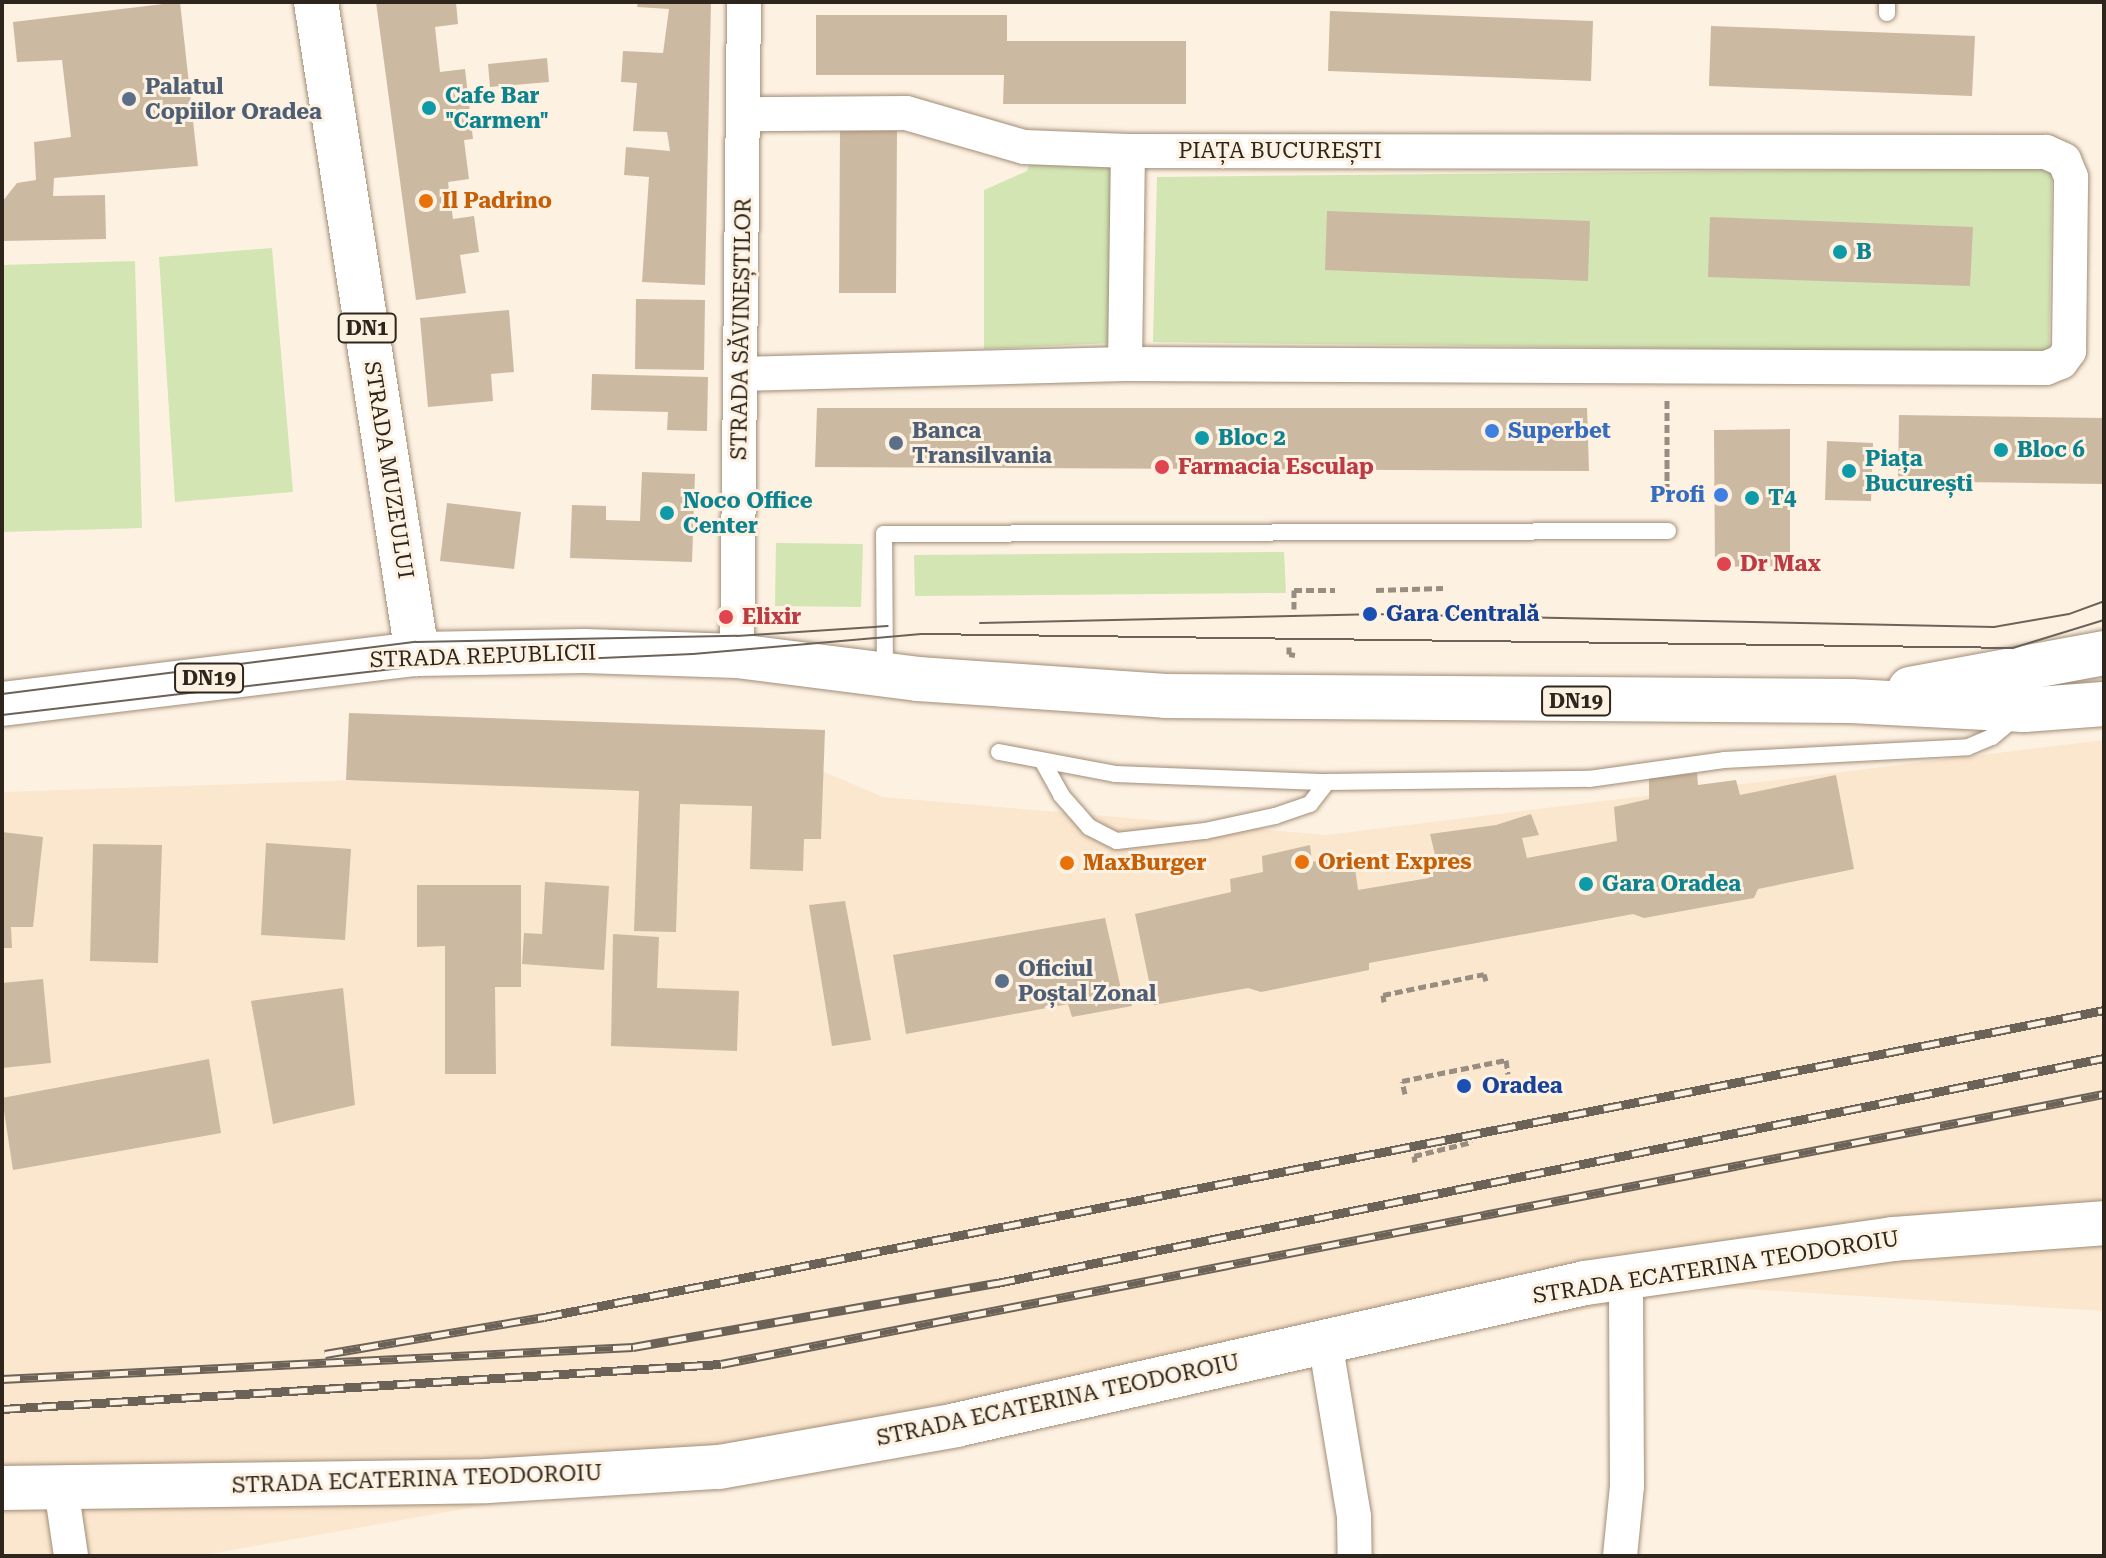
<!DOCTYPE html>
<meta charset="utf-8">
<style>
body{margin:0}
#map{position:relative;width:2106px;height:1558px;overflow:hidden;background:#fdf1e2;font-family:"Roboto Serif",serif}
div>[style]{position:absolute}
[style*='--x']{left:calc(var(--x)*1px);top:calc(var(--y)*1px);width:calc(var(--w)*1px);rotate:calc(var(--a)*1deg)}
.built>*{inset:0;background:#fbe6ce}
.green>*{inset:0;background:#d2e5b3}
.building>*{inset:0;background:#ccb9a1}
.path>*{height:5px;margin-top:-2.5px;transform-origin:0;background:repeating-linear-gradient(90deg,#978d81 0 8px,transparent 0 12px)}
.roads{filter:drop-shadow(0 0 2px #a18d77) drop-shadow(0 0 2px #a18d77)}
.lane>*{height:16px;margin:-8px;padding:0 8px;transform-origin:8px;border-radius:8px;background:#fff}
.street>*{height:34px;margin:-17px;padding:0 17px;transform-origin:17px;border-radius:17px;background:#fff}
.secondary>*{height:44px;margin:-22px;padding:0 22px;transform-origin:22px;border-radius:22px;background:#fff}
.primary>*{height:44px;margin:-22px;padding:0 22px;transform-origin:22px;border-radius:22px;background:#fff}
.tram>*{height:2px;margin:-1px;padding:0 1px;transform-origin:1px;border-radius:1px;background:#6c6358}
.rail>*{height:9px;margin-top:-4.5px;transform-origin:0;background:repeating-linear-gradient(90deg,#fdf1e2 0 18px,#6c6358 0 36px);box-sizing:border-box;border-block:2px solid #6c6358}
.dots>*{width:22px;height:22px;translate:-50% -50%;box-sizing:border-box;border:4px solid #fdf1e2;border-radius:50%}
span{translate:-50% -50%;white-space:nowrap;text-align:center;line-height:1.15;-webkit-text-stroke:6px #fdf1e2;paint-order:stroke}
.shield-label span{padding:2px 6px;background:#fdf1e2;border:2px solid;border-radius:6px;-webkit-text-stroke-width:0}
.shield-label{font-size:20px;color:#2e261d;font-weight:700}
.service-label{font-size:22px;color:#4e5e75;font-weight:700}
.left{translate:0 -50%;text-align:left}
.culture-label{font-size:22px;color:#0d838f;font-weight:700}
.street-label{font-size:22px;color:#2e261d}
.food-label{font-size:22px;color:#c56008;font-weight:700}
.shop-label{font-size:22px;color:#366cbe;font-weight:700}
.right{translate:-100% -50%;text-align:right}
.health-label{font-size:22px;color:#be3a42;font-weight:700}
.transit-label{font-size:22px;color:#164399;font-weight:700}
.frame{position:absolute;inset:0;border:4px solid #2e261d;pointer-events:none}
</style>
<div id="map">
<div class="built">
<i style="clip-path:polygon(2104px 740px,2104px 1311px,1712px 1287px,199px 1556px,2px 1556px,2px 792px,808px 765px,883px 797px,1326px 835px)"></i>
</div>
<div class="green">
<i style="clip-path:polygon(1032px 158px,1112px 159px,1111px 343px,984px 349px,984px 190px,1027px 171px)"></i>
<i style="clip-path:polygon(2052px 168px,2049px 353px,1153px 342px,1157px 177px)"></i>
<i style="clip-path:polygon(272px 248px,293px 492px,175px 502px,159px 257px)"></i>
<i style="clip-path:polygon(135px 261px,142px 528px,2px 532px,2px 265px)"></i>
<i style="clip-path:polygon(776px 543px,863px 544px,861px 607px,775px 606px)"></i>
<i style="clip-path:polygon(1284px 552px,1286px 593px,915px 596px,914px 555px)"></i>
</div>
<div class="building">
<i style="clip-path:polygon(180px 2px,198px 166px,54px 178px,53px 196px,105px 195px,106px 239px,2px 241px,2px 202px,17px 183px,36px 180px,34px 142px,71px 137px,62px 60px,17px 62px,13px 22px)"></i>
<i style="clip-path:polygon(376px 2px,456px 2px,458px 24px,435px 27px,440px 72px,465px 69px,473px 139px,464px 140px,469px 179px,448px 182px,453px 219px,474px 216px,479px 252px,460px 255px,466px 293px,416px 300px)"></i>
<i style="clip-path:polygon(638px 2px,711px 2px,705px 285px,642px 282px,649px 177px,624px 175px,626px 147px,670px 151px,667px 132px,633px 131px,637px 83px,621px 82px,623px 51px,663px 53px,669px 9px,637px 7px)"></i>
<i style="clip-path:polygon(1330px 11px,1593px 21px,1591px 81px,1328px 71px)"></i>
<i style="clip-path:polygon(816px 15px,1007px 15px,1007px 41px,1186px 41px,1186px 104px,1003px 104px,1004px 75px,816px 75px)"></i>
<i style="clip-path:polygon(1711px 26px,1975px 36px,1972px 96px,1709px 86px)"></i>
<i style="clip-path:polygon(547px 58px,549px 82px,490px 87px,488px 64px)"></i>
<i style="clip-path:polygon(840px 131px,897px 131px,896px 293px,839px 293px)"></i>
<i style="clip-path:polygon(1327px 211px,1590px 221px,1588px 281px,1325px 270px)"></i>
<i style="clip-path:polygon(1710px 217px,1973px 227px,1970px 286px,1708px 277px)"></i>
<i style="clip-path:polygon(636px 299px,705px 300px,704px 370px,635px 369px)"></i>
<i style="clip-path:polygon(509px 310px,514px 372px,491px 374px,493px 401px,428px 407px,420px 318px)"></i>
<i style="clip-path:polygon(592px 374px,708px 377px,707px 431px,667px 430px,668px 412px,591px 410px)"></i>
<i style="clip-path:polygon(817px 408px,1587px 408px,1589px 471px,815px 467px)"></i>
<i style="clip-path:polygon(1899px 415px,2104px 418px,2104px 484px,1898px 481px)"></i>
<i style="clip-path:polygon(1790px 429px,1790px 566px,1715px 567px,1714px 430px)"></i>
<i style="clip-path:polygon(1827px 441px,1873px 443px,1871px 501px,1825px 500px)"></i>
<i style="clip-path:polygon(642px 472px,695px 474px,692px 562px,570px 558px,572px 505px,606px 506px,606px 520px,640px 521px)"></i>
<i style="clip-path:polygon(447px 503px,521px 512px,514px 569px,440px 561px)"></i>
<i style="clip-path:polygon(349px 713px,825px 730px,821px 839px,804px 839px,803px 871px,750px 869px,752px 806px,680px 804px,676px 932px,634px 931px,639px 791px,346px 780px)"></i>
<i style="clip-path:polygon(1697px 773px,1698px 785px,1736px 780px,1740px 795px,1836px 775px,1854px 869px,1758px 889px,1754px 898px,1644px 918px,1633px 914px,1369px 963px,1369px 970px,1261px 992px,1248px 988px,1154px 1005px,1135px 914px,1231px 892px,1230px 879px,1263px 872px,1262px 856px,1310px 845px,1312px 862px,1353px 853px,1358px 890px,1429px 878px,1436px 859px,1430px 834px,1496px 825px,1531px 814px,1539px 835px,1522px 838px,1527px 858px,1617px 841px,1614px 807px,1649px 799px,1649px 778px)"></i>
<i style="clip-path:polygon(2px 832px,43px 837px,33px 927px,11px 927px,12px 948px,2px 948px)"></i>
<i style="clip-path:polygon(266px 843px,351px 849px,345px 940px,261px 935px)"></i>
<i style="clip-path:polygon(93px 844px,162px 845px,158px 963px,90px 961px)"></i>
<i style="clip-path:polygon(545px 882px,609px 886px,604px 970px,522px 964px,524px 933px,542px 934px)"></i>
<i style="clip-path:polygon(417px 885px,521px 885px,521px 987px,495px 987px,496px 1074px,445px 1074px,445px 946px,417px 947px)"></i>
<i style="clip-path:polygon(845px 901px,871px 1040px,832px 1046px,809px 905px)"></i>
<i style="clip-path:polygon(1105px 918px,1121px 989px,1129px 987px,1132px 1006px,1072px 1017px,1068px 1004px,906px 1034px,893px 955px)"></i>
<i style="clip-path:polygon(613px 934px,659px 937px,657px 988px,739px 991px,737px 1051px,611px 1046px)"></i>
<i style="clip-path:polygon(43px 979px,51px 1063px,2px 1068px,2px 983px)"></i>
<i style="clip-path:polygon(343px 988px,355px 1105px,273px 1124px,251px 1001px)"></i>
<i style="clip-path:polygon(209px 1059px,221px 1133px,13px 1170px,2px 1098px)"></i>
</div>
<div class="path">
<i style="--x:1667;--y:400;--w:106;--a:90"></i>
<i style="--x:1376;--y:590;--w:67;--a:-1.7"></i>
<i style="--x:1294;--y:609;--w:19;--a:-90"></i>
<i style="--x:1294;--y:590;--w:41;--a:0"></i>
<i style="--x:1289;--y:647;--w:7;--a:90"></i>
<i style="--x:1289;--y:654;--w:6;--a:9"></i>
<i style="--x:1384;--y:1002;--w:7;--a:-98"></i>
<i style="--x:1383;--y:995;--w:103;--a:-11.7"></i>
<i style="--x:1484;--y:974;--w:7;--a:74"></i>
<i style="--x:1405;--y:1094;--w:13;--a:-103"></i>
<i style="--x:1402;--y:1081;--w:106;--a:-11.4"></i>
<i style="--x:1506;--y:1060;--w:14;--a:82"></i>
<i style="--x:1415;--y:1162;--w:6;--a:-99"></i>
<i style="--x:1414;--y:1156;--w:60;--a:-13.6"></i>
</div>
<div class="roads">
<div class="lane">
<i style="--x:1887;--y:13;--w:11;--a:-90"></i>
<i style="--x:885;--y:673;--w:139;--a:-90.4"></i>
<i style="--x:884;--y:534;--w:784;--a:-0.22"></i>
<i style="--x:999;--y:752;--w:118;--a:10.7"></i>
<i style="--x:1115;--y:774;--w:212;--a:2.2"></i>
<i style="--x:1327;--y:782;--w:262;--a:-0.7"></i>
<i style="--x:1589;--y:779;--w:136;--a:-8"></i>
<i style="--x:1724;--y:760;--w:244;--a:-3"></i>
<i style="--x:1968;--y:747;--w:26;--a:-23"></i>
<i style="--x:1992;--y:737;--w:31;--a:-40"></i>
<i style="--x:1043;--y:762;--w:38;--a:61"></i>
<i style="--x:1061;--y:795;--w:43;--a:48.8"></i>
<i style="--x:1089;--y:827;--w:31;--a:27"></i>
<i style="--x:1117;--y:841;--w:89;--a:-6.5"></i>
<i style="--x:1205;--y:831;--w:72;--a:-12.1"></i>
<i style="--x:1275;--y:816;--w:37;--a:-19"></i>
<i style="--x:1310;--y:804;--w:28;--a:-52"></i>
</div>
<div class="street">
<i style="--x:1125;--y:364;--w:213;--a:-89.2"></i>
<i style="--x:740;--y:374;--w:385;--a:-1.5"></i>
<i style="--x:1125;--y:364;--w:921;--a:0.25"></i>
<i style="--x:2046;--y:368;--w:16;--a:-22"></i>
<i style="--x:2061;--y:362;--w:14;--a:-54"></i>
<i style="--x:2069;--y:351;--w:174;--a:-89.3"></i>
<i style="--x:2071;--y:177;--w:18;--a:-112"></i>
<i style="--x:2064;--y:160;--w:20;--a:-156"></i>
<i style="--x:2046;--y:152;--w:918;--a:-179.94"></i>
<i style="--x:1128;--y:151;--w:104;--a:-177.8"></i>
<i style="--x:1024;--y:147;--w:123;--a:-163.9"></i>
<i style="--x:906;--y:113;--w:163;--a:179.6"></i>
<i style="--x:737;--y:656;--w:654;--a:-89.39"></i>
<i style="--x:1325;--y:1341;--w:178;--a:80.6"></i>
<i style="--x:1354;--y:1517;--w:39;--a:89"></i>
<i style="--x:61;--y:1488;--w:69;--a:81.6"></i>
<i style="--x:1620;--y:1556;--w:70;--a:-84.3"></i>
<i style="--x:1627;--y:1486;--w:210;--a:-90.3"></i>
</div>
<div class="secondary">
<i style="--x:2;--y:1488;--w:485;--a:-0.8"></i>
<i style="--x:487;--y:1481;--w:232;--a:-3.5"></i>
<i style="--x:719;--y:1467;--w:241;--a:-10"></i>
<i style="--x:956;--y:1425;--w:645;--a:-12.72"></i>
<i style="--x:1585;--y:1283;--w:311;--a:-8.1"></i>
<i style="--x:1893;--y:1239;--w:212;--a:-4.3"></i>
</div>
<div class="primary">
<i style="--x:316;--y:2;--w:660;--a:81.19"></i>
<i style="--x:1910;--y:689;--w:197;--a:-10.5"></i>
<i style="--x:2;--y:704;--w:418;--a:-6.9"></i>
<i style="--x:417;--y:654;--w:167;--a:-1"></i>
<i style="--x:584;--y:651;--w:153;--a:1.9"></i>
<i style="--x:737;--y:656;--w:182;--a:7.2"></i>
<i style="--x:918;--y:679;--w:248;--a:3.9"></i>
<i style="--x:1165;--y:696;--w:686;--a:0.42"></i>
<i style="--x:1851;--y:701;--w:173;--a:3"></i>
<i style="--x:2024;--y:710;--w:80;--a:-4.3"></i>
</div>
</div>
<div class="tram">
<i style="--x:980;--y:623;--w:390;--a:-1.3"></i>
<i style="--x:1370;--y:614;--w:624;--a:1.19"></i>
<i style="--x:1994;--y:627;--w:76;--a:-9.8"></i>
<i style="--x:2069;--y:614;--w:37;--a:-20"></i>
<i style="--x:2;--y:694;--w:417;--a:-7.2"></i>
<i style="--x:416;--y:642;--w:321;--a:-1.1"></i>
<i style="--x:737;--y:636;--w:151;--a:-3.8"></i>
<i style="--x:2;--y:715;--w:419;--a:-6.7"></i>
<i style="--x:418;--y:666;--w:275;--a:-2.5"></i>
<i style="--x:693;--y:654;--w:229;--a:-5"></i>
<i style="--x:921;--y:634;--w:1092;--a:0.73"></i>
<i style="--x:2013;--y:648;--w:95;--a:-17.1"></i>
</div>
<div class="rail">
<i style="--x:325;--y:1354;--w:222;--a:-9.6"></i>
<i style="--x:544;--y:1317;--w:1590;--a:-11.13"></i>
<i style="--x:2;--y:1379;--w:632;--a:-2.9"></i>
<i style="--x:633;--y:1347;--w:370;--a:-10"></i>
<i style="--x:997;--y:1283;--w:1130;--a:-11.49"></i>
<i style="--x:2;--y:1409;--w:720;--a:-3.58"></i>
<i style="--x:721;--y:1364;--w:1409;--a:-11.05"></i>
</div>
<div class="dots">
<i style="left:129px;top:99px;background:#5c6f8a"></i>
<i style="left:429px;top:108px;background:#0f9aa8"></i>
<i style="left:426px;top:201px;background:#e8710a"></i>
<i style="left:1840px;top:252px;background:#0f9aa8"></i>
<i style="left:1492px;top:431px;background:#3f7fe0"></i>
<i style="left:1202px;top:438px;background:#0f9aa8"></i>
<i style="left:896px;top:443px;background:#5c6f8a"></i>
<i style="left:2001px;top:450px;background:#0f9aa8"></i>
<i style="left:1162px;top:467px;background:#e0444e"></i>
<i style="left:1849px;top:471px;background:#0f9aa8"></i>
<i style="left:1721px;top:495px;background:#3f7fe0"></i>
<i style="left:1752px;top:498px;background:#0f9aa8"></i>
<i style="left:667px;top:513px;background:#0f9aa8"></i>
<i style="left:1724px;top:564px;background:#e0444e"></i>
<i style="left:1370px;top:614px;background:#1a4fb4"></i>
<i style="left:726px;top:617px;background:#e0444e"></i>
<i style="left:1302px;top:862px;background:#e8710a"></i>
<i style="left:1067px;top:863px;background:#e8710a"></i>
<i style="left:1586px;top:884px;background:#0f9aa8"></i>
<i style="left:1002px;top:981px;background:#5c6f8a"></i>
<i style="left:1464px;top:1086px;background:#1a4fb4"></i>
</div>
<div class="shield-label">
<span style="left:367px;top:328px">DN1</span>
<span style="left:209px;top:678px">DN19</span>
<span style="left:1576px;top:701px">DN19</span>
</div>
<div class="service-label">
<span class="left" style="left:145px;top:99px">Palatul<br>Copiilor Oradea</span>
<span class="left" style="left:912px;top:443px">Banca<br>Transilvania</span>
<span class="left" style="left:1018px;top:981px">Oficiul<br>Poștal Zonal</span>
</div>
<div class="culture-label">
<span class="left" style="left:445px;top:108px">Cafe Bar<br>"Carmen"</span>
<span class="left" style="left:1856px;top:252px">B</span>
<span class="left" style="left:1218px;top:438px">Bloc 2</span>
<span class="left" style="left:2017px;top:450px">Bloc 6</span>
<span class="left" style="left:1865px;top:471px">Piața<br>București</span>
<span class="left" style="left:1768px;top:498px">T4</span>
<span class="left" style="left:683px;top:513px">Noco Office<br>Center</span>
<span class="left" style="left:1602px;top:884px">Gara Oradea</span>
</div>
<div class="street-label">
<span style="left:1280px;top:151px">PIAȚA BUCUREȘTI</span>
<span style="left:741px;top:329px;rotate:-89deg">STRADA SĂVINEȘTILOR</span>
<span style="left:389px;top:470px;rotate:81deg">STRADA MUZEULUI</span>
<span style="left:483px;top:656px;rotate:-2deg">STRADA REPUBLICII</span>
<span style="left:1716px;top:1267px;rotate:-9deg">STRADA ECATERINA TEODOROIU</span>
<span style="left:1058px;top:1400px;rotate:-12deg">STRADA ECATERINA TEODOROIU</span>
<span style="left:417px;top:1479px;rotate:-2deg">STRADA ECATERINA TEODOROIU</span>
</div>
<div class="food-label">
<span class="left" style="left:442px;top:201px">Il Padrino</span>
<span class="left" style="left:1318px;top:862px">Orient Expres</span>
<span class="left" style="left:1083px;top:863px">MaxBurger</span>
</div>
<div class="shop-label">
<span class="left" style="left:1508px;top:431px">Superbet</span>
<span class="right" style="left:1705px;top:495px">Profi</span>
</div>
<div class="health-label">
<span class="left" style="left:1178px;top:467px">Farmacia Esculap</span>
<span class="left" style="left:1740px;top:564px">Dr Max</span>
<span class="left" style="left:742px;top:617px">Elixir</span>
</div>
<div class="transit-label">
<span class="left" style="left:1386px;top:614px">Gara Centrală</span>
<span class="left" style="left:1482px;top:1086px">Oradea</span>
</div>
<div class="frame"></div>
</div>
